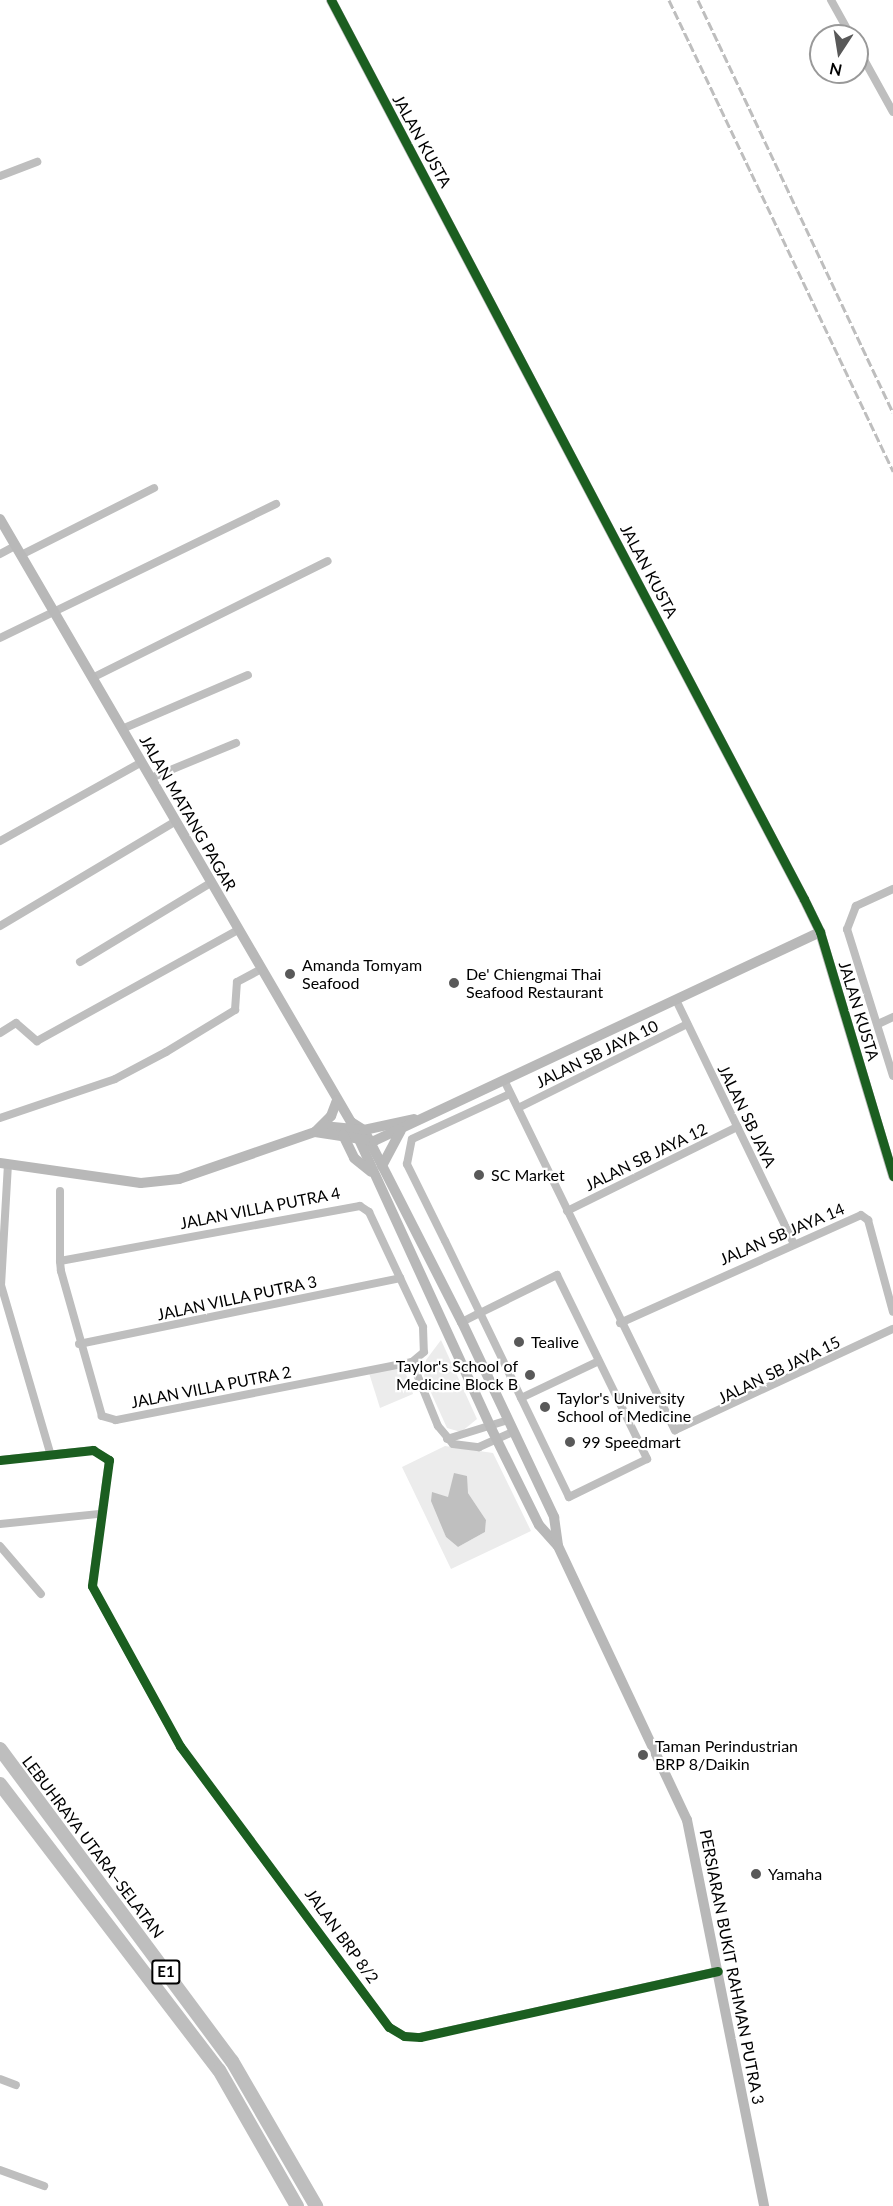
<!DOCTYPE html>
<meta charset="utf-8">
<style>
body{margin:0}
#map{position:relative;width:893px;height:2206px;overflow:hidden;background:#fff;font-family:Lato,sans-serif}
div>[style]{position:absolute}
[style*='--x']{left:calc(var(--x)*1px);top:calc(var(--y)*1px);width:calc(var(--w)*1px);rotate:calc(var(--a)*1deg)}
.green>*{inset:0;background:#ececec}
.water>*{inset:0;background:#bfbfbf}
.street>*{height:8px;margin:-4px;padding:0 4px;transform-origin:4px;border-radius:4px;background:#bebebe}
.secondary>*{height:10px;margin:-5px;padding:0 5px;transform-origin:5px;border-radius:5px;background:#b8b8b8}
.highway>*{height:14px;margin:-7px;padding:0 7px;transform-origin:7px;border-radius:7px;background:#bebebe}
.rail>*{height:3px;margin-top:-1.5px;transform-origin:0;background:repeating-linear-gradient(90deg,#bebebe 0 9px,transparent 0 12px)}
.cycleway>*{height:9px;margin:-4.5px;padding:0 4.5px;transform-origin:4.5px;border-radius:4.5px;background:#1b5e20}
.dots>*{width:16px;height:16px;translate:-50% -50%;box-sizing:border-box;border:3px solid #fff;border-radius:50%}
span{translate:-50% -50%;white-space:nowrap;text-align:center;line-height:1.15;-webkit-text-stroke:4.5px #fff;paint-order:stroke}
.shield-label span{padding:2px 4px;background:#fff;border:2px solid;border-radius:4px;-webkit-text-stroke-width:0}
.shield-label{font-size:15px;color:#000;font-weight:700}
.street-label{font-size:16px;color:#000}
.poi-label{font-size:16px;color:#000}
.left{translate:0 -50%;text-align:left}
.right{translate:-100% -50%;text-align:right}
.north{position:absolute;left:809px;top:24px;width:60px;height:60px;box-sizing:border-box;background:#fff;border:2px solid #999;border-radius:50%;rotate:192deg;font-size:16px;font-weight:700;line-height:24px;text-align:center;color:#000}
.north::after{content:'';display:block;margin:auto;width:21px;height:27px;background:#595959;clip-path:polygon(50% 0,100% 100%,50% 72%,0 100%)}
</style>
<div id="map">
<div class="green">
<i style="clip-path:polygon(441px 1340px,477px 1419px,461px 1432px,447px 1428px,424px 1377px,426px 1360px)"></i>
<i style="clip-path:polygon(394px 1367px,405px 1371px,413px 1394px,380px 1408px,369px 1373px)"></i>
<i style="clip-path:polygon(evenodd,445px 1446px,493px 1453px,531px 1531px,451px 1569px,402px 1467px,445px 1446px,468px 1493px,486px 1520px,485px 1532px,458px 1547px,446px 1537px,435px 1506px,468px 1493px)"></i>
</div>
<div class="water">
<i style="clip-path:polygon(454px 1473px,467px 1476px,468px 1493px,486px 1520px,485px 1532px,458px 1547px,446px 1537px,431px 1501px,432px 1492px,448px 1497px)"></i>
</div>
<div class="street">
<i style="--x:831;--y:0;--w:41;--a:60.9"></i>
<i style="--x:857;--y:47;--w:74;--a:61"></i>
<i style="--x:0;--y:176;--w:40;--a:-21"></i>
<i style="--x:0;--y:554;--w:17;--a:-28"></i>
<i style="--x:21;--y:555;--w:149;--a:-26.7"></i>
<i style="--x:0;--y:638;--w:307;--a:-25.9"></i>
<i style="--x:92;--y:678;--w:263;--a:-26.4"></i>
<i style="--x:122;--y:729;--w:137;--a:-23.2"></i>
<i style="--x:151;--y:778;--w:92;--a:-22.4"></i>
<i style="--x:0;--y:841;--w:162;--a:-29.1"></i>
<i style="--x:893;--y:889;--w:41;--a:155.3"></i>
<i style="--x:856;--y:906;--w:25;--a:111"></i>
<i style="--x:847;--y:929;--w:154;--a:72.6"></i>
<i style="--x:0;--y:926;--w:205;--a:-30.8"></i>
<i style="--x:80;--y:962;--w:154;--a:-31.2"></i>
<i style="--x:677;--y:1002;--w:267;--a:64.2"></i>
<i style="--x:878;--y:1024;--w:17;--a:-25"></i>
<i style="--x:0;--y:1033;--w:19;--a:-32"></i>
<i style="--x:16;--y:1023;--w:28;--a:41"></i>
<i style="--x:37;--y:1041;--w:230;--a:-28.9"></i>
<i style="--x:504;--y:1080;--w:390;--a:64"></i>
<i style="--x:675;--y:1430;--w:240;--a:-24.9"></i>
<i style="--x:518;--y:1108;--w:189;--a:-26.4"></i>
<i style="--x:0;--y:1118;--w:121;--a:-18.7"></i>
<i style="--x:115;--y:1079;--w:58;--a:-27.9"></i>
<i style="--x:166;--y:1052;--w:81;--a:-31.3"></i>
<i style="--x:235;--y:1010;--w:28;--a:-86"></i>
<i style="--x:237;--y:982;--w:27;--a:-28"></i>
<i style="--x:8;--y:1164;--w:121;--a:93.3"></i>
<i style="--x:1;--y:1285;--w:175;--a:73.7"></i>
<i style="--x:567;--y:1211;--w:190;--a:-26.3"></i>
<i style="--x:60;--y:1261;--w:305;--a:-10.4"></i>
<i style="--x:360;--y:1206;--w:11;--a:34"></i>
<i style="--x:369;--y:1212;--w:127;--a:64.8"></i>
<i style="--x:423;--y:1327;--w:25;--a:88"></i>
<i style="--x:424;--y:1352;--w:16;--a:140"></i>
<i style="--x:412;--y:1362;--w:302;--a:168.9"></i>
<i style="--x:116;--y:1420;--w:15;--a:-164"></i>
<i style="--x:102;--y:1416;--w:151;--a:-105.8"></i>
<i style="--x:61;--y:1271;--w:10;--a:-96"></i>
<i style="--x:60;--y:1261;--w:70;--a:-90"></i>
<i style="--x:462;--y:1322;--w:20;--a:-27"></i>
<i style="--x:480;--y:1313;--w:86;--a:-26.3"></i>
<i style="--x:557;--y:1275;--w:205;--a:63.9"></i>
<i style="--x:647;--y:1459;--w:87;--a:154"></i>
<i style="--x:569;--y:1497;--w:204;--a:-115.8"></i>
<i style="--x:480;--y:1313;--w:80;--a:-115.9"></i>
<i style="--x:445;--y:1241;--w:86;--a:-116.3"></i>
<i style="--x:407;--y:1164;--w:25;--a:-79"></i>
<i style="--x:412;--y:1139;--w:108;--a:-24.7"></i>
<i style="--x:620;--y:1323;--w:264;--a:-24.1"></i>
<i style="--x:861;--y:1215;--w:9;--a:36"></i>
<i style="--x:868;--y:1220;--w:95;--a:74.8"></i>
<i style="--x:79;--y:1344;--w:328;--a:-11.6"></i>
<i style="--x:412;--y:1362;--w:69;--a:67.9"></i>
<i style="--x:438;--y:1426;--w:23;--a:50"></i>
<i style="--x:453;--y:1444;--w:26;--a:7"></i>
<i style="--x:479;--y:1447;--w:37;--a:-24"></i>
<i style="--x:521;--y:1398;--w:86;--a:-25.4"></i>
<i style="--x:447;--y:1439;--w:64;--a:-17.3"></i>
<i style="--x:0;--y:1460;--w:94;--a:-6.1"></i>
<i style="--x:93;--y:1450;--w:19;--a:32"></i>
<i style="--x:109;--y:1460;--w:127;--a:97.7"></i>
<i style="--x:92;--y:1586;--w:183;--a:61.2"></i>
<i style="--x:180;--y:1746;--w:350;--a:53.4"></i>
<i style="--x:389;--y:2027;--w:17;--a:31"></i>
<i style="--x:404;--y:2036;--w:16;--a:4"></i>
<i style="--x:420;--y:2037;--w:305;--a:-12.5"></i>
<i style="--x:0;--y:1524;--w:100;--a:-5.8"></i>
<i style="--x:0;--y:1546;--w:63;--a:49.5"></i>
<i style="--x:0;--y:2079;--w:17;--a:21"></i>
<i style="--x:0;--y:2170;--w:47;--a:20"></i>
</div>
<div class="secondary">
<i style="--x:331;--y:0;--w:1016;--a:62.25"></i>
<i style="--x:804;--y:899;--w:37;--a:64"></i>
<i style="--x:820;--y:932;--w:255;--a:73.3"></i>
<i style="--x:0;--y:519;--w:698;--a:59.8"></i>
<i style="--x:351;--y:1122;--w:337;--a:65.4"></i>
<i style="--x:491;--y:1428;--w:108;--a:63.7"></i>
<i style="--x:539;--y:1525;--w:28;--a:48"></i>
<i style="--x:558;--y:1546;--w:303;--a:64.8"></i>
<i style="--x:687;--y:1820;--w:394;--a:78.7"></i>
<i style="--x:351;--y:1122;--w:15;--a:32"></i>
<i style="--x:364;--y:1130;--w:216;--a:63"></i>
<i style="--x:462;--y:1322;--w:216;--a:64.7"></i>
<i style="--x:554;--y:1517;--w:29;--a:82"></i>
<i style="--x:323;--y:1126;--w:41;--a:5.6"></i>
<i style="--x:364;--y:1130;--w:51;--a:-12.4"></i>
<i style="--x:315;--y:1132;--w:60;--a:8.7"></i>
<i style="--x:374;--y:1141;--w:493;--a:-25.1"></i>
<i style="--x:343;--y:1135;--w:25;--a:64"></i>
<i style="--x:354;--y:1158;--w:22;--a:39"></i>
<i style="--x:0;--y:1163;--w:142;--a:8.1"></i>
<i style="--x:141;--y:1183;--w:38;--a:-6"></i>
<i style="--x:179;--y:1179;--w:144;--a:-19.1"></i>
<i style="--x:315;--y:1132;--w:23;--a:-45"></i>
<i style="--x:331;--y:1116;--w:17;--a:-69"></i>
<i style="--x:382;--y:1166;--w:40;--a:-62"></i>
</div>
<div class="highway">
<i style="--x:0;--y:1749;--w:389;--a:53.4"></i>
<i style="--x:232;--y:2061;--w:168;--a:59.9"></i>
<i style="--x:0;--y:1784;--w:360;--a:52.6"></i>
<i style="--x:219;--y:2070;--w:157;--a:60.2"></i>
</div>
<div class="rail">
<i style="--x:669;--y:0;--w:522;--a:64.56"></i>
<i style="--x:698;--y:0;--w:456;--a:64.7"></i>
</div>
<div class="cycleway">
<i style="--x:331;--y:0;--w:1016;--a:62.25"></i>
<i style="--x:804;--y:899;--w:37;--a:64"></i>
<i style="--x:820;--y:932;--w:255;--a:73.3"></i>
<i style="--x:0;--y:1460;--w:94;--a:-6.1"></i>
<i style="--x:93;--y:1450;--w:19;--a:32"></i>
<i style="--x:109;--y:1460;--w:127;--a:97.7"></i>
<i style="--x:92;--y:1586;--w:183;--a:61.2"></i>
<i style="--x:180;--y:1746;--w:350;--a:53.4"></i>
<i style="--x:389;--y:2027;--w:17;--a:31"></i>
<i style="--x:404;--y:2036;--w:16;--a:4"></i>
<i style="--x:420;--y:2037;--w:305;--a:-12.5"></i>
</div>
<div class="dots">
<i style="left:290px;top:974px;background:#595959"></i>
<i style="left:454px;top:983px;background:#595959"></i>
<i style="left:479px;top:1175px;background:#595959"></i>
<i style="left:519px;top:1342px;background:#595959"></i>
<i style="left:530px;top:1375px;background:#595959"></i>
<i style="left:545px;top:1407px;background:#595959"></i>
<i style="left:570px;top:1442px;background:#595959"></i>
<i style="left:643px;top:1755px;background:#595959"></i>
<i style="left:756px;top:1874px;background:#595959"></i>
</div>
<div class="shield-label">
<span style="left:166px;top:1972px">E1</span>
</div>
<div class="street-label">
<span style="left:422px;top:141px;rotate:61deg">JALAN KUSTA</span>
<span style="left:649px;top:571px;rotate:62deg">JALAN KUSTA</span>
<span style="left:188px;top:813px;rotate:60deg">JALAN MATANG PAGAR</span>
<span style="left:859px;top:1011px;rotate:73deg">JALAN KUSTA</span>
<span style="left:597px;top:1054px;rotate:-26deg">JALAN SB JAYA 10</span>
<span style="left:747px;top:1116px;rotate:64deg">JALAN SB JAYA</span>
<span style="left:646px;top:1157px;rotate:-26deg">JALAN SB JAYA 12</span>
<span style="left:260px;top:1208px;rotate:-11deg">JALAN VILLA PUTRA 4</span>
<span style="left:782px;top:1234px;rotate:-23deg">JALAN SB JAYA 14</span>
<span style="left:237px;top:1298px;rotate:-12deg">JALAN VILLA PUTRA 3</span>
<span style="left:779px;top:1370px;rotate:-26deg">JALAN SB JAYA 15</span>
<span style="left:211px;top:1387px;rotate:-11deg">JALAN VILLA PUTRA 2</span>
<span style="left:93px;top:1847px;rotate:53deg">LEBUHRAYA UTARA–SELATAN</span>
<span style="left:342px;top:1936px;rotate:54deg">JALAN BRP 8/2</span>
<span style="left:732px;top:1967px;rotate:79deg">PERSIARAN BUKIT RAHMAN PUTRA 3</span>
</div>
<div class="poi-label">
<span class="left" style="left:302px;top:974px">Amanda Tomyam<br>Seafood</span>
<span class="left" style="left:466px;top:983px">De' Chiengmai Thai<br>Seafood Restaurant</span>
<span class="left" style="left:491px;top:1175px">SC Market</span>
<span class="left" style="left:531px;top:1342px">Tealive</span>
<span class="right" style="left:518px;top:1375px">Taylor's School of<br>Medicine Block B</span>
<span class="left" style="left:557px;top:1407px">Taylor's University<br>School of Medicine</span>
<span class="left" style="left:582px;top:1442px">99 Speedmart</span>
<span class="left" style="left:655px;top:1755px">Taman Perindustrian<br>BRP 8/Daikin</span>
<span class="left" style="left:768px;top:1874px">Yamaha</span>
</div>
<div class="north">N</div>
</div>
